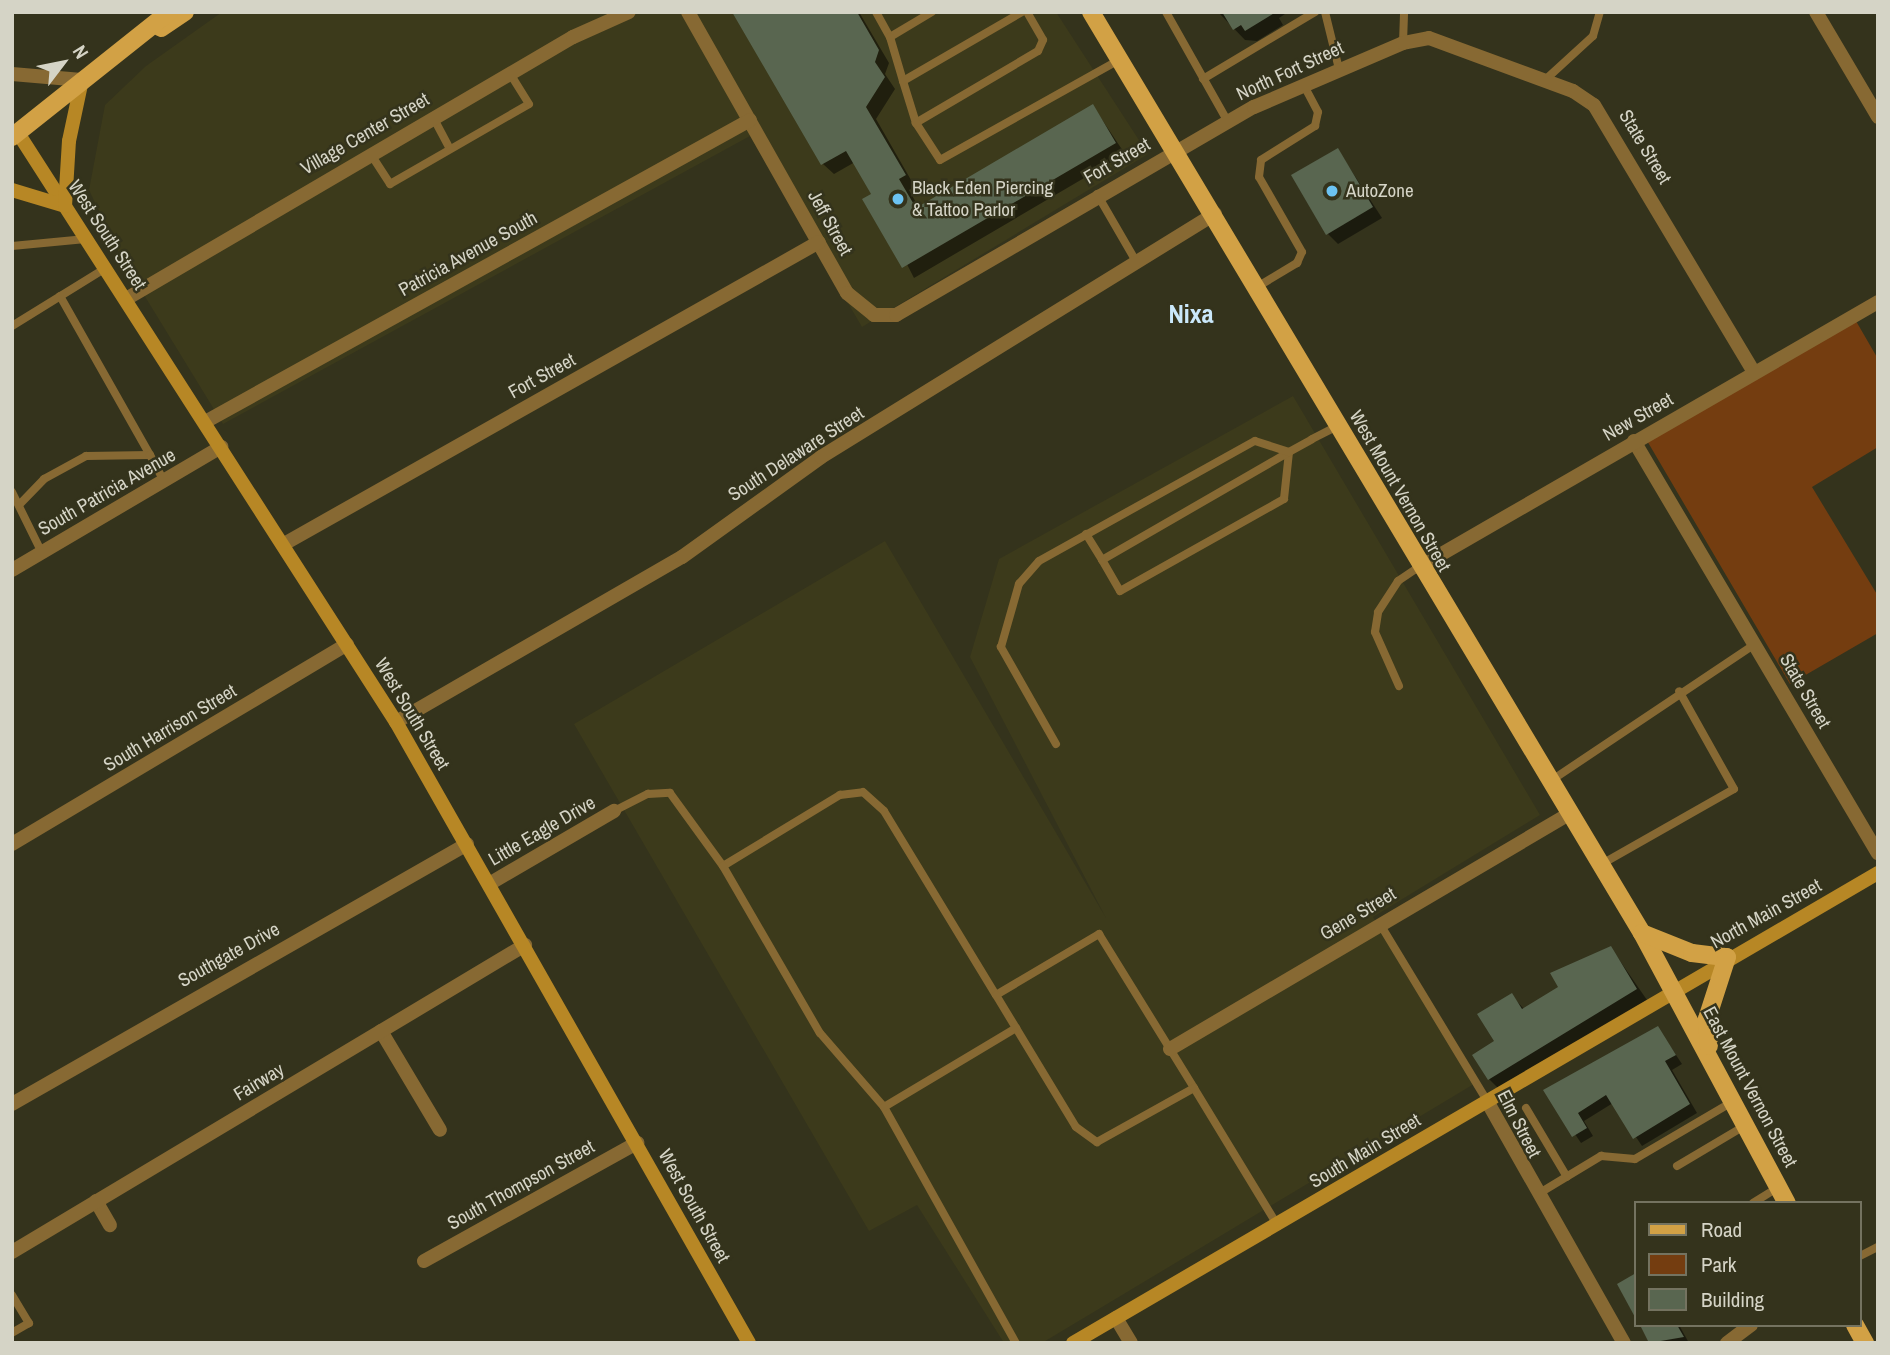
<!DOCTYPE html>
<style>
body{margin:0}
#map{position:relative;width:1890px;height:1355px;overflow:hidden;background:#34331c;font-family:"Archivo Narrow",sans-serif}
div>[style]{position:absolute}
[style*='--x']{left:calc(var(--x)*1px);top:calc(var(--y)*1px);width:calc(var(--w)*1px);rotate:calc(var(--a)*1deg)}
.built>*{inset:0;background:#3c3a1b}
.green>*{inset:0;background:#743d10}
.shadow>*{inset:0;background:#0007}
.building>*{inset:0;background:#596650}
.lane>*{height:8px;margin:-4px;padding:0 4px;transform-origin:4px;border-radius:4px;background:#876933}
.street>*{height:14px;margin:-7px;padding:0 7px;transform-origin:7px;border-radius:7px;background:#876933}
.secondary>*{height:14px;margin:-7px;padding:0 7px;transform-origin:7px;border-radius:7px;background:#b78725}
.primary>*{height:18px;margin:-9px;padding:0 9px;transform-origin:9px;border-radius:9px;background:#d2a145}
.dots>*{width:19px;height:19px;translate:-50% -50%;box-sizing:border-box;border:4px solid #34331c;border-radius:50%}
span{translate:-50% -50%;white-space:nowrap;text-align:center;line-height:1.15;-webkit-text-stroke:5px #34331c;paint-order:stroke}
.street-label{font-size:19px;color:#d5d4c6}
.poi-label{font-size:19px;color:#d5d4c6}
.left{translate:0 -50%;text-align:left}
.district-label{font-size:26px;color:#cae8fa;font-weight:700}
.frame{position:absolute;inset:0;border:14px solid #d5d4c6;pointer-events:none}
.legend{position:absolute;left:1634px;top:1201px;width:228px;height:126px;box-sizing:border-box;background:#34331c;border:2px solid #747360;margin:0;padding:9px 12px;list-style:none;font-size:21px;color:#d5d4c6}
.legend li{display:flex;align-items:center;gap:14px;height:35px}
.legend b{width:35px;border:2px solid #747360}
.north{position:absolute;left:28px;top:28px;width:70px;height:70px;-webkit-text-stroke:5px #34331c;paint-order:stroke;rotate:58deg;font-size:19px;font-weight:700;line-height:28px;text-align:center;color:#d5d4c6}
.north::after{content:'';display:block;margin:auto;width:24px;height:32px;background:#d5d4c6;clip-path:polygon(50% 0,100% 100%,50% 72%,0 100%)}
</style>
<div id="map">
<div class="built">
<i style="clip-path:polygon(222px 12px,1056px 12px,1148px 154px,862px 327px,750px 136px,223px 424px,122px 259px,89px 190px,105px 105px,146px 66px)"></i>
<i style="clip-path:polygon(1293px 396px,1540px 815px,1373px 917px,1474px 1084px,1042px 1343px,1004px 1343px,917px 1205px,869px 1231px,574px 724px,885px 541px,1106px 918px,970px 657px,999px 559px)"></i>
</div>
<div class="green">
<i style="clip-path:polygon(1856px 321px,1878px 359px,1878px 447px,1812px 487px,1878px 596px,1878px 633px,1790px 684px,1646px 439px)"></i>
</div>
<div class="shadow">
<i style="clip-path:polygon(734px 12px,859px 12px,889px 63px,885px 74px,895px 89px,876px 119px,915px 187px,909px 190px,919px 208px,1093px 106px,1125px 154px,914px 278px,855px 162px,834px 174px,823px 164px)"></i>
<i style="clip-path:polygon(1218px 12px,1288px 12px,1279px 18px,1283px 25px,1257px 41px,1245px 40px)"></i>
<i style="clip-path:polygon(1338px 150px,1382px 218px,1338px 244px,1327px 233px)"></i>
<i style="clip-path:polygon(1611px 948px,1647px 1000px,1500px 1090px,1489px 1079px,1511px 995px,1524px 1009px,1561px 987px,1552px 974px)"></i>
<i style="clip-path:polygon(1658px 1028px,1682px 1064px,1672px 1070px,1697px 1113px,1642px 1146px,1613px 1103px,1584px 1121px,1593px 1136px,1581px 1143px,1546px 1091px)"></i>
<i style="clip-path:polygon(1642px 1325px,1679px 1325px,1689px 1343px,1651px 1343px)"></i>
</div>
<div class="building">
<i style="clip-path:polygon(732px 12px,857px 12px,879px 50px,875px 62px,885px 77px,866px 107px,906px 175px,899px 179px,916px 208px,1093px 104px,1116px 143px,902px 268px,862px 199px,871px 194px,846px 151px,821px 165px)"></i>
<i style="clip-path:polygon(1222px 12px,1276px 12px,1245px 31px,1241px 25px,1233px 30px)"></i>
<i style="clip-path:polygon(1338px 148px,1373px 207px,1326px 235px,1291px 175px)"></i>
<i style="clip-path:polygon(1611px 946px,1637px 989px,1488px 1080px,1472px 1055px,1494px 1041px,1477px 1014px,1512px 993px,1522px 1009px,1558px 987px,1550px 973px)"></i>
<i style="clip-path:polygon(1658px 1026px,1676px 1055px,1665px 1061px,1690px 1104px,1633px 1139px,1606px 1095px,1578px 1113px,1587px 1128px,1572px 1137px,1543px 1090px)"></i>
<i style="clip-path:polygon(1636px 1273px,1636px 1319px,1617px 1284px)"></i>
<i style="clip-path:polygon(1640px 1325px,1677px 1325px,1684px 1337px,1649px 1343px)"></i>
</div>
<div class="lane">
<i style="--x:876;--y:12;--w:29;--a:61"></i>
<i style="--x:890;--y:37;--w:49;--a:-30.8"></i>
<i style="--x:1027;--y:12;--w:32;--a:60"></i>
<i style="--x:1043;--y:40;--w:12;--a:114"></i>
<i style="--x:1038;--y:51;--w:142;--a:149.5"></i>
<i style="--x:916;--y:123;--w:44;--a:57"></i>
<i style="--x:940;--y:160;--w:205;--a:-29.2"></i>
<i style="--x:1166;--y:12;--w:126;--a:60.6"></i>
<i style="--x:1325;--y:12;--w:59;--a:76.2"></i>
<i style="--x:890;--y:37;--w:46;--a:73.5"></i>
<i style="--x:1403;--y:43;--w:31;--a:-88"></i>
<i style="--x:1203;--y:79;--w:131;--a:-30.9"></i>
<i style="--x:1545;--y:80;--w:65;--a:-42.5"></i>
<i style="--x:1593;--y:36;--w:25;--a:-74"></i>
<i style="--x:433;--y:117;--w:36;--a:62"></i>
<i style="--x:916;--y:123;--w:44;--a:-107.2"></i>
<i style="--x:903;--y:81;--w:138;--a:-30.1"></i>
<i style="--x:370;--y:153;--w:37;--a:57"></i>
<i style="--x:390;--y:184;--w:160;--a:-29.9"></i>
<i style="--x:529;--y:104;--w:36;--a:-122"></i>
<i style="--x:1097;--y:194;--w:80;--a:59.9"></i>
<i style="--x:12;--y:246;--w:74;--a:-5.4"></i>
<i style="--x:1257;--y:287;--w:47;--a:-31"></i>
<i style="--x:1297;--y:263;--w:12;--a:-66"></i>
<i style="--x:1302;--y:252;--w:86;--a:-119.8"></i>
<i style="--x:1259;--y:177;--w:17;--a:-83"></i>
<i style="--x:1261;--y:160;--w:64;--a:-32.2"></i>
<i style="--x:1315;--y:126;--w:14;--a:-78"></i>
<i style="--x:1318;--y:112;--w:32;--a:-118"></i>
<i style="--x:60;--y:296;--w:183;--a:60.5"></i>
<i style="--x:12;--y:326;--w:110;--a:-31.7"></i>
<i style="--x:1289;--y:452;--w:47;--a:96.1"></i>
<i style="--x:1284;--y:499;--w:188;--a:150.7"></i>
<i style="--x:1120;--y:591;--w:36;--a:-120"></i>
<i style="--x:1102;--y:560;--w:216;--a:-30"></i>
<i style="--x:1289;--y:452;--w:26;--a:-29"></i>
<i style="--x:1312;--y:439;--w:29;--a:-27"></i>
<i style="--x:12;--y:492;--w:68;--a:63.8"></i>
<i style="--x:19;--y:505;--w:36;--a:-46"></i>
<i style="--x:44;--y:479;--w:48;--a:-28.7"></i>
<i style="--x:86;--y:456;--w:64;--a:-0.9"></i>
<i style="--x:150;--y:455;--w:30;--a:62"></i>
<i style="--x:1086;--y:534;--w:31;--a:58"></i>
<i style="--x:1399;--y:686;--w:59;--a:-114"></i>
<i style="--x:1375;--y:632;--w:20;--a:-81"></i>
<i style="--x:1378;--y:612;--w:37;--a:-57"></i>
<i style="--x:1398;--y:581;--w:25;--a:-34"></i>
<i style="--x:1056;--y:744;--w:112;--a:-119.6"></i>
<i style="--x:1001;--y:647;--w:66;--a:-74.1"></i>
<i style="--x:1019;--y:584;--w:30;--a:-49"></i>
<i style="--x:1039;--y:561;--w:247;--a:-29.1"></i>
<i style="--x:1255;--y:441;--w:36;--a:18"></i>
<i style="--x:1549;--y:782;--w:248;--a:-33.8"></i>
<i style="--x:614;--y:811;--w:38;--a:-27"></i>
<i style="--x:648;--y:794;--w:22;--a:-3"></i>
<i style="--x:670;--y:793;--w:90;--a:54"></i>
<i style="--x:723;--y:866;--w:137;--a:-31.3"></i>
<i style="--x:840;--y:795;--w:23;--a:-7"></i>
<i style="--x:863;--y:792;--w:28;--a:42"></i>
<i style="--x:884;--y:811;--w:215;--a:58.7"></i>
<i style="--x:996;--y:995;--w:120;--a:-30.6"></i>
<i style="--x:1099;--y:934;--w:181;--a:58.3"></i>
<i style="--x:1600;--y:865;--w:154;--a:-29.6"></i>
<i style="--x:1734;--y:789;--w:112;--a:-119.3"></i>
<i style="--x:723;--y:866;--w:193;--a:59.9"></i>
<i style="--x:820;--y:1033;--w:98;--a:49.1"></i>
<i style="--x:884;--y:1107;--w:270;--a:60.8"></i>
<i style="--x:1380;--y:924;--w:207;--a:58.8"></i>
<i style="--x:996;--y:995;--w:154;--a:58.8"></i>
<i style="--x:1076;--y:1127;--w:26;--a:36"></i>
<i style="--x:1097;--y:1142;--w:111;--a:-29.1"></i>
<i style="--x:1194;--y:1088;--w:162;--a:58.7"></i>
<i style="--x:884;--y:1107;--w:154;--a:-30.9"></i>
<i style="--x:1526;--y:1108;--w:80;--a:59.3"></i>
<i style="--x:1677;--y:1166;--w:80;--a:-30.7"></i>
<i style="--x:1538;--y:1194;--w:74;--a:-31.1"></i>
<i style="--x:1601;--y:1156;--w:34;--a:5"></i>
<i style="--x:1635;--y:1159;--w:115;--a:-30.4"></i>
<i style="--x:1753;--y:1203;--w:31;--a:-32"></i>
<i style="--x:1860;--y:1256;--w:20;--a:-27"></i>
<i style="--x:12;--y:1295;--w:33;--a:59"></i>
<i style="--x:29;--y:1323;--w:20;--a:150"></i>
</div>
<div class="street">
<i style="--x:688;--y:12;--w:323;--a:60.5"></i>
<i style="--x:847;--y:293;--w:35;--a:39"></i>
<i style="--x:874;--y:315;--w:22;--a:0"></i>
<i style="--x:896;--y:315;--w:414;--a:-30.2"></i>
<i style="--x:1254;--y:107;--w:162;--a:-23.2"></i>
<i style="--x:1403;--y:43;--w:26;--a:-11"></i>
<i style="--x:1429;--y:38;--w:153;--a:20.2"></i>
<i style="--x:1573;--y:91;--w:25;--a:34"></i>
<i style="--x:1594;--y:105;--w:310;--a:59.1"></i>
<i style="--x:1816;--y:12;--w:122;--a:59.4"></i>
<i style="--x:12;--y:74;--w:70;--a:4.9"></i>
<i style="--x:126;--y:299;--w:518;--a:-30.38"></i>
<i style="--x:573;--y:37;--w:61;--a:-24.1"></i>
<i style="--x:205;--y:422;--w:623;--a:-28.99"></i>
<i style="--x:1634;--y:441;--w:479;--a:59.4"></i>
<i style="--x:284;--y:544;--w:614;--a:-29.44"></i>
<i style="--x:1419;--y:567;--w:530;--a:-30"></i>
<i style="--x:12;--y:570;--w:243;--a:-30.5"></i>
<i style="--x:396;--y:722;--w:330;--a:-30"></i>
<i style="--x:682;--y:557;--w:171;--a:-35.7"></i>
<i style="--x:821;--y:457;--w:463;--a:-31.7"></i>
<i style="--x:12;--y:844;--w:390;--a:-30.8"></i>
<i style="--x:489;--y:884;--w:145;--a:-30.3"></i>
<i style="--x:381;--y:1031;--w:115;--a:59.2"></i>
<i style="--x:1170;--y:1049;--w:462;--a:-30.5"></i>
<i style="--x:1487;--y:1101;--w:278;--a:60.5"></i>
<i style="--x:12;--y:1104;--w:524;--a:-29.74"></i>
<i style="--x:96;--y:1201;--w:28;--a:60"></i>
<i style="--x:12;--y:1252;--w:598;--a:-30.9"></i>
<i style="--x:424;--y:1261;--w:244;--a:-29"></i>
<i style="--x:1116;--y:1318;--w:29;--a:59"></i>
<i style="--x:1727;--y:1343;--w:30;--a:-37"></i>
</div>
<div class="secondary">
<i style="--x:18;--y:133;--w:700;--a:57.31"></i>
<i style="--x:396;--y:722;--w:714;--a:60.38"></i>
<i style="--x:12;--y:190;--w:55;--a:16.8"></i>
<i style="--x:65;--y:206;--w:65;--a:-86.5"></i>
<i style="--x:69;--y:141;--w:62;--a:-78"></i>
<i style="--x:1073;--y:1343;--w:932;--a:-30.28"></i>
</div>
<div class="primary">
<i style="--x:1091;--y:12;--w:1073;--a:59.11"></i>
<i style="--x:1642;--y:933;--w:306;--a:61.8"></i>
<i style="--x:161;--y:28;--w:29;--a:-34"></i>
<i style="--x:12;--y:137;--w:201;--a:-38.5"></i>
<i style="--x:1642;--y:933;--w:54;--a:21.8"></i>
<i style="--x:1692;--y:953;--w:35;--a:7"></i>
<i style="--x:1727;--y:957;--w:65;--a:107.9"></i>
<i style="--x:1707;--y:1019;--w:27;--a:86"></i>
<i style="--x:1855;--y:1325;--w:21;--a:61"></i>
</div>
<div class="dots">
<i style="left:1332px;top:191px;background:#6cc3f2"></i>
<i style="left:898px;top:199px;background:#6cc3f2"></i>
</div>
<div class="street-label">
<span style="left:1290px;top:71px;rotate:-25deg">North Fort Street</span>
<span style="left:365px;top:134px;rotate:-30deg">Village Center Street</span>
<span style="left:1645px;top:147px;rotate:59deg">State Street</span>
<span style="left:1117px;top:161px;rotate:-30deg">Fort Street</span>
<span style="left:830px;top:223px;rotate:61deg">Jeff Street</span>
<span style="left:107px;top:235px;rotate:57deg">West South Street</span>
<span style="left:468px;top:254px;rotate:-29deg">Patricia Avenue South</span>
<span style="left:542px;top:376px;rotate:-29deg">Fort Street</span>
<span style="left:1638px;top:417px;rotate:-30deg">New Street</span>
<span style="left:796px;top:454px;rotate:-33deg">South Delaware Street</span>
<span style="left:1400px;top:491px;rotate:60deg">West Mount Vernon Street</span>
<span style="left:107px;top:492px;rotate:-30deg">South Patricia Avenue</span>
<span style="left:1805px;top:691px;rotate:60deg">State Street</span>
<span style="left:412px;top:714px;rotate:59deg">West South Street</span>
<span style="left:170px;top:728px;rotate:-31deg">South Harrison Street</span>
<span style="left:542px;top:831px;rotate:-30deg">Little Eagle Drive</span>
<span style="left:1358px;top:914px;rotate:-31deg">Gene Street</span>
<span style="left:1766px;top:914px;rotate:-29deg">North Main Street</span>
<span style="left:229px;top:955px;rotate:-29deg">Southgate Drive</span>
<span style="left:259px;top:1082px;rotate:-31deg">Fairway</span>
<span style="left:1750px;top:1087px;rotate:62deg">East Mount Vernon Street</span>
<span style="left:1519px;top:1124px;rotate:63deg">Elm Street</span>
<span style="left:1365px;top:1151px;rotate:-31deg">South Main Street</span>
<span style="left:521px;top:1185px;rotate:-29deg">South Thompson Street</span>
<span style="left:694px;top:1206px;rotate:61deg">West South Street</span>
</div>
<div class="poi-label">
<span class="left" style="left:912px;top:199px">Black Eden Piercing<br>&amp; Tattoo Parlor</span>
<span class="left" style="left:1346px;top:191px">AutoZone</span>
</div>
<div class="district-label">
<span style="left:1191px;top:314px">Nixa</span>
</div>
<div class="frame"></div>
<ul class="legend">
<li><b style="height:9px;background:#d2a145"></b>Road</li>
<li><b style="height:19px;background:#743d10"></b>Park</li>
<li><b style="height:19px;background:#596650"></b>Building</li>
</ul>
<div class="north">N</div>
</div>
